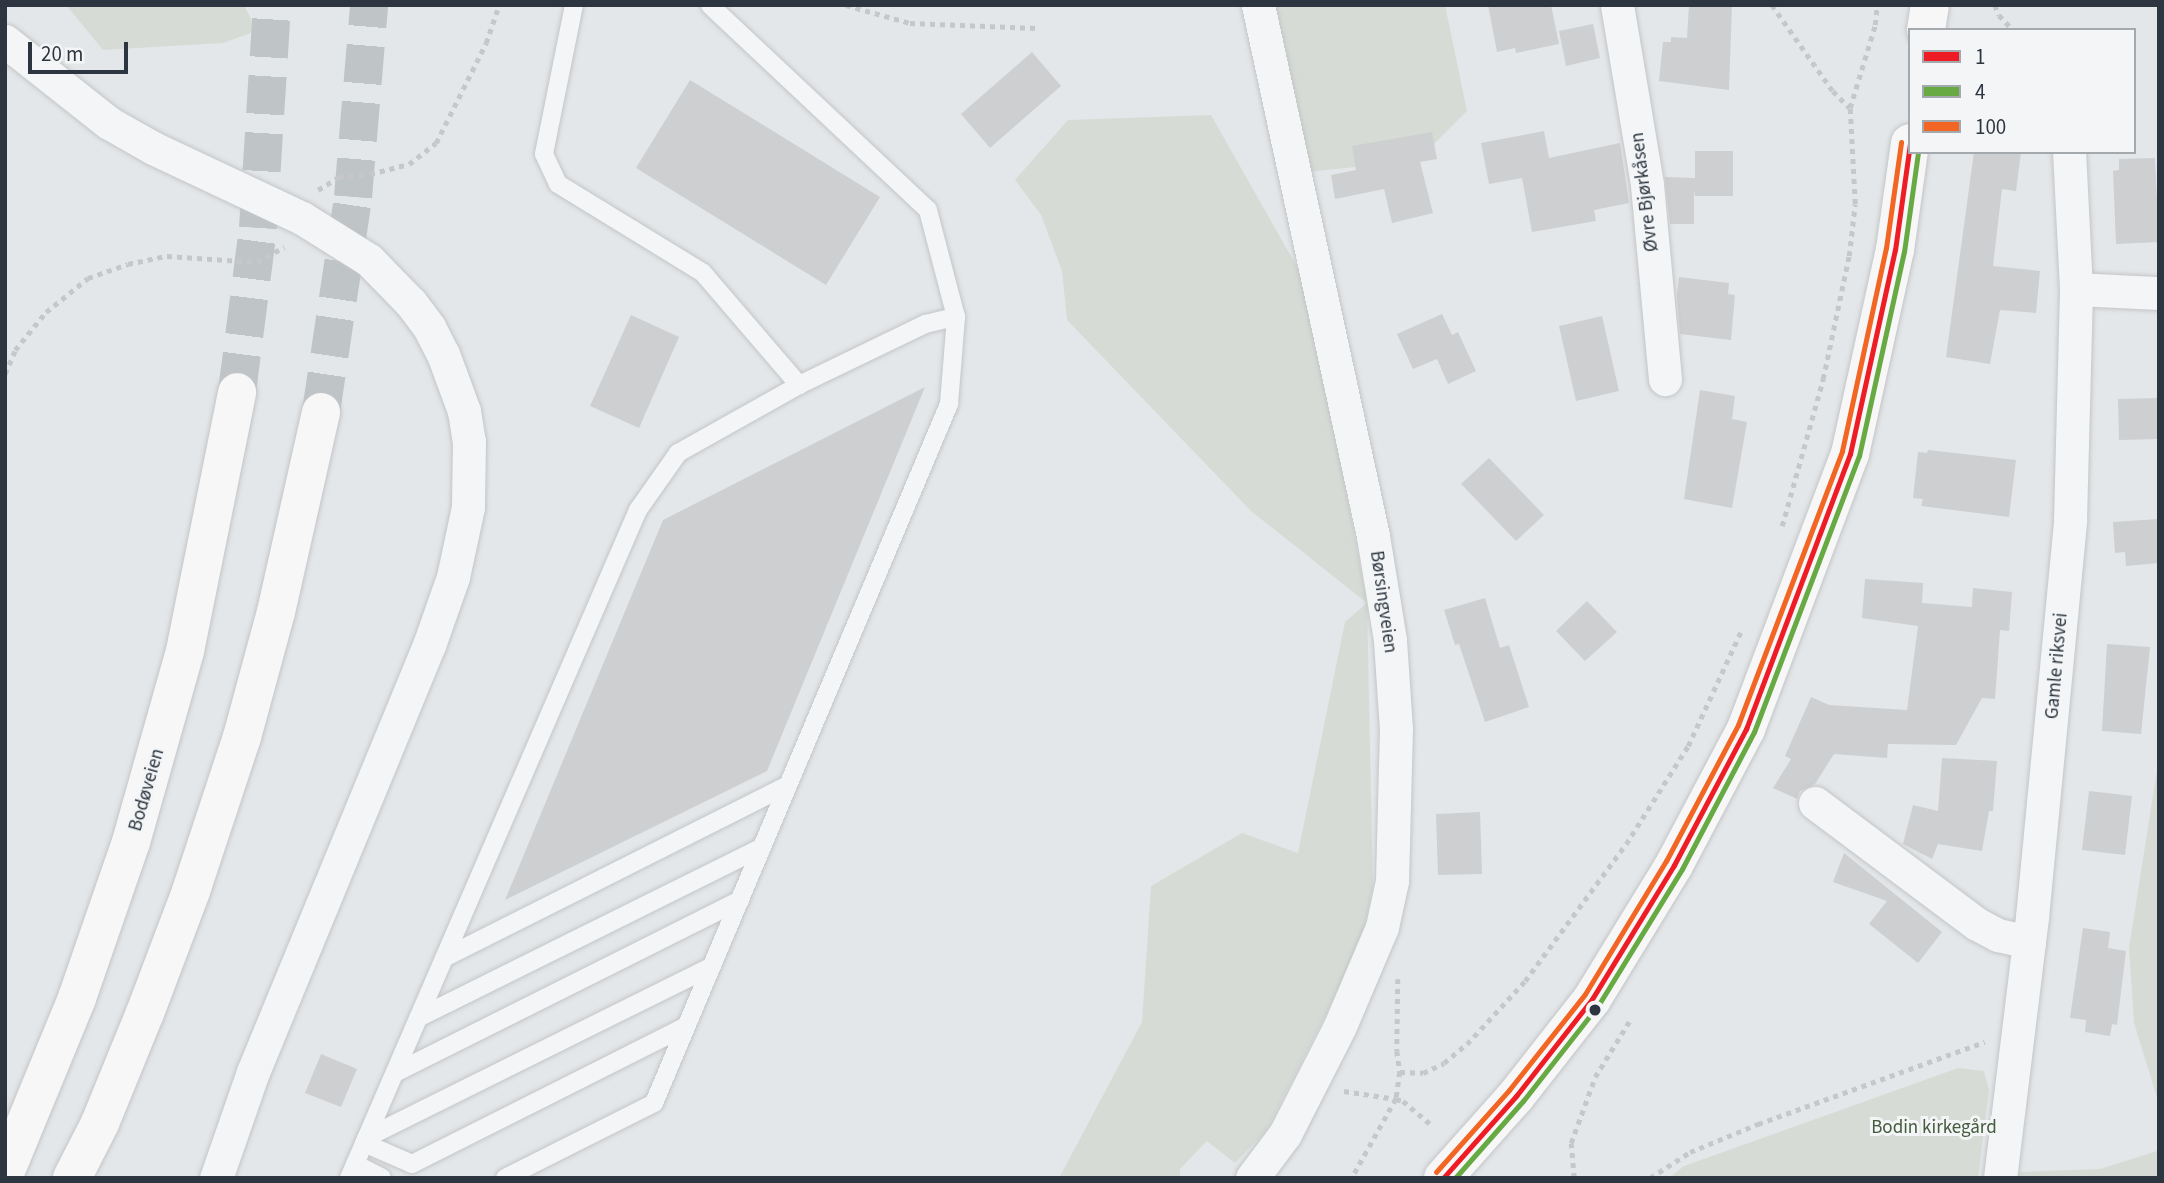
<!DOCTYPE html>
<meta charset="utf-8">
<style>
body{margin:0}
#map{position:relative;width:2164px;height:1183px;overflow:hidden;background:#e4e7e9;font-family:"Source Sans 3",sans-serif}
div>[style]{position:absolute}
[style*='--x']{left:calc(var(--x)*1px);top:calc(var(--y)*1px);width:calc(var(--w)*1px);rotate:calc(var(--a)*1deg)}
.green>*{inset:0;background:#d6dcd5}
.building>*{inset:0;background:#cdcfd1}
.highway-tunnel>*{height:38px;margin-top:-19px;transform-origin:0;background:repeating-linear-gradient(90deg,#bfc4c7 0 38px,transparent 0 57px)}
.path>*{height:4.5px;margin-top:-2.25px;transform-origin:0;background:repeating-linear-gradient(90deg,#c5c7c9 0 5px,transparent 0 10px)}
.roads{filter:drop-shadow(0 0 2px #c3c5c7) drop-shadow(0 0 2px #c3c5c7)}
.lane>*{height:18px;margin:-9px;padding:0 9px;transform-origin:9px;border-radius:9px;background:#f4f5f6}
.street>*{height:33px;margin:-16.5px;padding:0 16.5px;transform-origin:16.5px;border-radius:16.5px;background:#f4f5f6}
.primary>*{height:38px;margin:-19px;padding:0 19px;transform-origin:19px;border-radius:19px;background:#f7f7f8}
.highway>*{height:38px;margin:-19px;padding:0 19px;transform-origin:19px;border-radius:19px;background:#f7f7f8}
.bus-1>*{height:5px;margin:-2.5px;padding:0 2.5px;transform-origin:2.5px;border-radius:2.5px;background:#ee1c25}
.bus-2>*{height:5px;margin:-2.5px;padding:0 2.5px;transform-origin:2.5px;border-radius:2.5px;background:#67aa43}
.bus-3>*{height:5px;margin:-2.5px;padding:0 2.5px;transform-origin:2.5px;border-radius:2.5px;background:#f26522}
.dots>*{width:19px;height:19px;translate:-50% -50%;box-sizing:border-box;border:4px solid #f3f5f7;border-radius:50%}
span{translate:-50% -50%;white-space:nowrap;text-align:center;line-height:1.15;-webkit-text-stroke:6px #f3f5f7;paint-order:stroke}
.street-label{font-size:19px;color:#2d3640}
.park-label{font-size:19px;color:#455b3c}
.frame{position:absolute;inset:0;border:7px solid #2d3640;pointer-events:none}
.legend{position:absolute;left:1908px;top:28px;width:228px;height:126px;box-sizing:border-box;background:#f3f5f7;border:2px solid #a4a9ae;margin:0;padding:9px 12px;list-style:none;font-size:21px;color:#2d3640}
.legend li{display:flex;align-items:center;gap:14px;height:35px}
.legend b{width:35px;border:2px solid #a4a9ae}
.scale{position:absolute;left:28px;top:42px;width:100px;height:32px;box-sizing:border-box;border:4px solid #2d3640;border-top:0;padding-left:9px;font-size:21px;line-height:24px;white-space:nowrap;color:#2d3640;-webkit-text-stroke:5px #f3f5f7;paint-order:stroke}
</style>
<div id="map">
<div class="green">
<i style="clip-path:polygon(66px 5px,244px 5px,257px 31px,223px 43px,103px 50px)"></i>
<i style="clip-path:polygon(1272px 5px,1445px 5px,1467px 111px,1426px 152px,1375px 165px,1307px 172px)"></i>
<i style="clip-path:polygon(1211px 115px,1301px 274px,1321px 357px,1367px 603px,1373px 887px,1359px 949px,1266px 1131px,1235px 1163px,1207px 1141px,1180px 1169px,1180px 1178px,1059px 1178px,1142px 1022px,1151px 886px,1242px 833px,1298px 853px,1345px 622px,1367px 603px,1251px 511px,1067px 320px,1062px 271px,1041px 215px,1015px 180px,1068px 120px)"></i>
<i style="clip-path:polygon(2159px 757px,2159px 1104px,2134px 1023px,2129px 948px)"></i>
<i style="clip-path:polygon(1958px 1068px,1984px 1071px,1989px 1090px,1978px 1178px,1669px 1178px,1684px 1166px)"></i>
<i style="clip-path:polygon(2159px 1141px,2159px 1178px,2017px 1178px,2020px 1172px,2100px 1169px,2157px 1151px)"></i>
</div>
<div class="building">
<i style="clip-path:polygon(1488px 5px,1551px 5px,1559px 44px,1516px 53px,1515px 48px,1497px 52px)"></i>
<i style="clip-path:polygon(1689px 5px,1732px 5px,1729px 90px,1659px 81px,1663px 42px,1671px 42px,1671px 37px,1687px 38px)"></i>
<i style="clip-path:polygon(1593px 24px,1600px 58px,1566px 66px,1559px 31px)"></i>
<i style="clip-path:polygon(1032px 52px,1061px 86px,990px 148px,961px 114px)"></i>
<i style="clip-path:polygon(690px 80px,880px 197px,826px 285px,636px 168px)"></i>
<i style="clip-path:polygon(1544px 131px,1549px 158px,1620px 143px,1629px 203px,1594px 210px,1596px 221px,1532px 232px,1522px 178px,1489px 184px,1481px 143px)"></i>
<i style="clip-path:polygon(1432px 132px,1437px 159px,1420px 162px,1433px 213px,1392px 223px,1384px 189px,1335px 199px,1331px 175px,1356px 170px,1352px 146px)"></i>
<i style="clip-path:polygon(1695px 151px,1733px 151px,1733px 196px,1695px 196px,1694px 190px,1694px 224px,1670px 224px,1665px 177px,1695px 178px)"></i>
<i style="clip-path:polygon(1974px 152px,2021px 152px,2016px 191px,2002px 189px,1993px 266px,2040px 271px,2036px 313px,2000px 310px,1990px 364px,1946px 357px)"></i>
<i style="clip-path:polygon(2155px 158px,2159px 242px,2116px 244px,2113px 171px,2119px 170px,2119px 159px)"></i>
<i style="clip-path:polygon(1679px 277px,1729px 283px,1728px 294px,1735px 295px,1731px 340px,1680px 334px,1677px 295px)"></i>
<i style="clip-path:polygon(1442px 314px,1452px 335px,1458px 332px,1476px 371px,1448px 384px,1437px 359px,1413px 369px,1397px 334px)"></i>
<i style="clip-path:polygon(631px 315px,679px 337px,639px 428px,590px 406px)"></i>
<i style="clip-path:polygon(1602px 316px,1619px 391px,1576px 401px,1559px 326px)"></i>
<i style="clip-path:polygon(925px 387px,767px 771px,505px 900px,663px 520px)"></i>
<i style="clip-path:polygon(1700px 390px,1735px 396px,1732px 419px,1747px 422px,1732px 508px,1684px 499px)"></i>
<i style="clip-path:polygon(2159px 398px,2159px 439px,2119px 440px,2118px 399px)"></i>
<i style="clip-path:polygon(1928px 450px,2016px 460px,2009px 517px,1921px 506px,1923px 499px,1913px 498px,1918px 452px,1927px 453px)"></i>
<i style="clip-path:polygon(1489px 458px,1544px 515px,1516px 541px,1461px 484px)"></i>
<i style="clip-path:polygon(2159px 519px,2159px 563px,2126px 566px,2125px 552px,2115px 553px,2113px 522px)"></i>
<i style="clip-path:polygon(1865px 579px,1923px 583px,1922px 603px,1972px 607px,1973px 588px,2012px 592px,2009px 631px,2000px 630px,1995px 699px,1982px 698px,1956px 745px,1888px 744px,1887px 758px,1834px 754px,1815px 784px,1800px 791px,1797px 799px,1773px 788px,1791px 759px,1785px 756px,1811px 697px,1829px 705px,1907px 710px,1918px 626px,1862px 618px)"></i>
<i style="clip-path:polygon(1485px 598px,1500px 648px,1509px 645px,1529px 707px,1485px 722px,1459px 644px,1455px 645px,1444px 610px)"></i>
<i style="clip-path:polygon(1587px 601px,1617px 632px,1585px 661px,1556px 631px)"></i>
<i style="clip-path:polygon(2107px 644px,2150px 647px,2141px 734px,2102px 731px)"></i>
<i style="clip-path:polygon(1942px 758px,1997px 761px,1993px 811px,1989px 811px,1982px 851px,1938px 844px,1932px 859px,1903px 844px,1913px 805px,1938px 811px)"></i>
<i style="clip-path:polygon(2089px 791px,2132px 796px,2125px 855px,2082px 850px)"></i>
<i style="clip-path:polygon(1480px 812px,1482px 874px,1438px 875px,1436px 814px)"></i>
<i style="clip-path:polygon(1844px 853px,1942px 932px,1918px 963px,1869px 924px,1887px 901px,1833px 882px)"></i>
<i style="clip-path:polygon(2083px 928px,2110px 932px,2108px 948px,2126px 951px,2117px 1025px,2112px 1024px,2110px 1036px,2085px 1032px,2086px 1020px,2070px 1018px)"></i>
<i style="clip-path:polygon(321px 1054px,357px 1069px,341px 1107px,305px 1093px)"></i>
</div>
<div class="highway-tunnel">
<i style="--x:237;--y:392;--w:165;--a:-82.7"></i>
<i style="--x:258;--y:228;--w:223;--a:-86.4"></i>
<i style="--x:321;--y:412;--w:217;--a:-81.5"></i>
<i style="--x:353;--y:197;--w:193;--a:-85.2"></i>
</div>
<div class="path">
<i style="--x:846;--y:5;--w:66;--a:15.7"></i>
<i style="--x:910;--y:23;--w:127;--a:2.3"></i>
<i style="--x:1772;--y:5;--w:105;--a:54.7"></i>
<i style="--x:1833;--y:91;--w:24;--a:45"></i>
<i style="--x:1995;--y:5;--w:11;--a:68"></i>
<i style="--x:1999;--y:15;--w:21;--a:47"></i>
<i style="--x:318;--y:190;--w:25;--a:-32"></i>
<i style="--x:339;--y:177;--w:31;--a:-6"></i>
<i style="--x:370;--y:174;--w:40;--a:-14.4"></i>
<i style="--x:409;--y:164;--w:34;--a:-38"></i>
<i style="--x:436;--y:143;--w:112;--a:-63.4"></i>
<i style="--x:486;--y:43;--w:40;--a:-71.1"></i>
<i style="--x:5;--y:374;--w:26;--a:-67"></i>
<i style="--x:15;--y:350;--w:49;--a:-50.8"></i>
<i style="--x:46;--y:312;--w:54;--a:-39"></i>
<i style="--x:88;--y:278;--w:42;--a:-19.3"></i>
<i style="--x:128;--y:264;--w:40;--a:-12"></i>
<i style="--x:167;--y:256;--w:90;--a:3.8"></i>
<i style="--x:257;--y:262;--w:31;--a:-29"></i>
<i style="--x:1782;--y:526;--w:153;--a:-74.4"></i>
<i style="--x:1823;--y:379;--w:126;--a:-78.1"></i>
<i style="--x:1849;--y:256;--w:52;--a:-83.4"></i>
<i style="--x:1855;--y:204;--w:96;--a:-93"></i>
<i style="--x:1850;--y:108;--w:87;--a:-73.2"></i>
<i style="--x:1875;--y:25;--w:20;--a:-84"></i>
<i style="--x:1398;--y:979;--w:72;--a:90.8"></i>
<i style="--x:1397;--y:1051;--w:21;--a:82"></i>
<i style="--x:1400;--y:1072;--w:27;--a:98"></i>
<i style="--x:1396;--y:1099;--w:7;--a:16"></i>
<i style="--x:1403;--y:1101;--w:39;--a:40"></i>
<i style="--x:1400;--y:1072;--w:23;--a:2"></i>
<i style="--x:1423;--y:1073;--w:23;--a:-25"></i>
<i style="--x:1444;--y:1063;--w:30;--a:-40"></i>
<i style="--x:1467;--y:1044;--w:86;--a:-47.4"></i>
<i style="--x:1525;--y:981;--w:170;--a:-53.6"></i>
<i style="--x:1626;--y:844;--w:116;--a:-57.7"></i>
<i style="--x:1688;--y:746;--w:129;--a:-65.2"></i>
<i style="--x:1344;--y:1091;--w:53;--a:8.7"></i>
<i style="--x:1396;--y:1099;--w:90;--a:119.1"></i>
<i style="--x:1574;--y:1178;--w:35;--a:-95"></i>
<i style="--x:1571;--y:1143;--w:70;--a:-70"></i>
<i style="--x:1595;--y:1077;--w:67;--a:-58.4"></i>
<i style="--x:1650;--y:1178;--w:48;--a:-33"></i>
<i style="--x:1690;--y:1152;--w:74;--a:-22.4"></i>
<i style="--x:1758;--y:1124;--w:241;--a:-19.9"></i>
</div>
<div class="roads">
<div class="lane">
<i style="--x:574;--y:5;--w:152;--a:101.4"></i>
<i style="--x:544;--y:154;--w:33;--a:65"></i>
<i style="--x:558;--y:184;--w:170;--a:31.5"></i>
<i style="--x:703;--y:273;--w:148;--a:49.4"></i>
<i style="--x:444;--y:958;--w:385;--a:-26.7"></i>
<i style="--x:418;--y:1018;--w:384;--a:-26.4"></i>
<i style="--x:395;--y:1073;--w:386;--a:-26.6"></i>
<i style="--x:366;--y:1138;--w:385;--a:-26.4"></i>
<i style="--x:364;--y:1143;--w:52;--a:23.6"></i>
<i style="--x:412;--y:1164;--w:307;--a:-26.7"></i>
<i style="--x:355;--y:1164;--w:30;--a:27"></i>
<i style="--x:349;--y:1178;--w:728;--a:-66.61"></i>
<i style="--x:638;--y:510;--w:70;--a:-54.9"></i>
<i style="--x:678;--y:453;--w:139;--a:-29.3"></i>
<i style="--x:799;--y:385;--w:140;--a:-25.8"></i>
<i style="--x:925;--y:324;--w:32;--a:-13"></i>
<i style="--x:956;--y:317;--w:111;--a:-104.7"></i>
<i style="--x:928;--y:210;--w:299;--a:-136.8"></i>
<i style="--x:505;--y:1178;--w:167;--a:-26.7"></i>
<i style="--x:654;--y:1103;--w:759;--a:-67.12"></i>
<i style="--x:949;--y:404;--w:87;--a:-85.4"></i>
</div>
<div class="street">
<i style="--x:1617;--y:5;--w:182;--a:80.5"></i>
<i style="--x:1647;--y:185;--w:195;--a:84.7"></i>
<i style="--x:5;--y:41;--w:132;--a:38.3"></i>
<i style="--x:109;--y:123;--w:51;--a:29.6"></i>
<i style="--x:153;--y:148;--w:165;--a:25.2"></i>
<i style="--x:302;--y:218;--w:79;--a:32.1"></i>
<i style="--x:369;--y:260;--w:60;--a:45.7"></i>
<i style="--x:411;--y:303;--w:30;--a:53"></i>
<i style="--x:429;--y:327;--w:30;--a:63"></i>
<i style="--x:443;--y:354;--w:61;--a:69.8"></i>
<i style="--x:464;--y:411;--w:30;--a:81"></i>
<i style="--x:469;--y:441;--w:66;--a:90.9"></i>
<i style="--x:468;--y:507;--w:72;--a:102.1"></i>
<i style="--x:453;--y:577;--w:72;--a:109.4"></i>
<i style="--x:429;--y:645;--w:462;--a:112.4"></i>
<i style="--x:253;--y:1072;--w:112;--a:109.2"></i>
<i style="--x:2076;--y:289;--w:83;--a:2.8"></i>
<i style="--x:1815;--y:803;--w:202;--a:36.8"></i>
<i style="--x:1977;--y:924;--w:24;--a:28"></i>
<i style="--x:1998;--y:935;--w:32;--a:13"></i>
<i style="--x:1252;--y:1178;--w:55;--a:-53.1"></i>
<i style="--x:1285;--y:1134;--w:121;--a:-63"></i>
<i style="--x:1340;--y:1026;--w:108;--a:-67"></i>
<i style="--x:1382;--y:927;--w:47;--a:-77.7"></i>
<i style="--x:1392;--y:881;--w:152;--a:-88.5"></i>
<i style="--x:1396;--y:729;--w:89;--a:-93.9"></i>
<i style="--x:1390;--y:640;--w:105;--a:-99.3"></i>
<i style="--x:1373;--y:536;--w:543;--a:-102.22"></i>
<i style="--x:2000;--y:1178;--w:263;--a:-83"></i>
<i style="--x:2032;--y:917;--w:399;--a:-84.5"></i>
<i style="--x:2070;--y:520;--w:231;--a:-88.5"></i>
<i style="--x:2076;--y:289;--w:137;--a:-92.9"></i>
</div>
<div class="primary">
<i style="--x:1926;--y:30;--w:25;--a:-81"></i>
<i style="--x:1443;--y:1178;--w:110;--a:-48.3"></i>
<i style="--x:1516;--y:1096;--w:123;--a:-51.9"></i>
<i style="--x:1592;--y:999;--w:157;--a:-58.5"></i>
<i style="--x:1674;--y:865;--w:154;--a:-62.1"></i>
<i style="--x:1746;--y:729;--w:294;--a:-69.3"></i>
<i style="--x:1850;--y:454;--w:209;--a:-77.6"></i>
<i style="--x:1895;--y:250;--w:108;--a:-82"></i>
</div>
<div class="highway">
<i style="--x:5;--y:1173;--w:189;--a:-67.6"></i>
<i style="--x:77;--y:998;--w:165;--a:-70.9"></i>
<i style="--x:131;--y:842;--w:198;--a:-74.2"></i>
<i style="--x:185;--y:651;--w:264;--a:-78.6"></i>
<i style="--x:72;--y:1178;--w:62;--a:-63"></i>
<i style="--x:100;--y:1123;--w:119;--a:-67.8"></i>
<i style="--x:145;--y:1013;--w:130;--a:-69.3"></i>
<i style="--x:191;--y:891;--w:162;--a:-71.7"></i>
<i style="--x:242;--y:737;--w:130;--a:-74.8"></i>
<i style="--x:276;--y:612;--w:205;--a:-77.3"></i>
</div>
</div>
<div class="bus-1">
<i style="--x:1443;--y:1178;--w:110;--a:-48.3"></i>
<i style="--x:1516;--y:1096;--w:123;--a:-51.9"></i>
<i style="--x:1592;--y:999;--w:157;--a:-58.5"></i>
<i style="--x:1674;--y:865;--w:154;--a:-62.1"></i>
<i style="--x:1746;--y:729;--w:294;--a:-69.3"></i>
<i style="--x:1850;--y:454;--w:209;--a:-77.6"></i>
<i style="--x:1895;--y:250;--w:108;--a:-82"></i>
</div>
<div class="bus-2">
<i style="--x:1455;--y:1178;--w:103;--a:-48.6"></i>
<i style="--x:1523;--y:1101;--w:123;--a:-51.9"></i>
<i style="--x:1599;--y:1004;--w:158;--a:-58.4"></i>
<i style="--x:1682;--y:869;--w:155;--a:-62.3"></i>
<i style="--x:1754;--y:732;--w:295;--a:-69.2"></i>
<i style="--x:1859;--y:456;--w:209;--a:-77.6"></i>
<i style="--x:1904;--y:252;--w:101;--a:-82"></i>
</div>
<div class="bus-3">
<i style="--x:1436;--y:1172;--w:110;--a:-48.3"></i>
<i style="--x:1509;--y:1090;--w:122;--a:-51.6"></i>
<i style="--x:1585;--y:994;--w:156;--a:-58.7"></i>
<i style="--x:1666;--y:861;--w:154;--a:-62.1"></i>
<i style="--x:1738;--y:725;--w:293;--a:-69.2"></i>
<i style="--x:1842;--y:451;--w:208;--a:-77.8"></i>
<i style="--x:1886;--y:248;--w:107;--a:-81.9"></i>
</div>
<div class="dots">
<i style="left:1595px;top:1010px;background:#2d3640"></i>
</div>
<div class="street-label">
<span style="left:1645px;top:192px;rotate:-97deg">Øvre Bjørkåsen</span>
<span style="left:1383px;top:602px;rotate:82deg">Børsingveien</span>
<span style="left:2057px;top:666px;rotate:-85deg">Gamle riksvei</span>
<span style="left:147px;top:790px;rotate:-74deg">Bodøveien</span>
</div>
<div class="park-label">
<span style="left:1934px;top:1128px">Bodin kirkegård</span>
</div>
<div class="frame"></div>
<ul class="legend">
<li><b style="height:9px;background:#ee1c25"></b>1</li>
<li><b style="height:9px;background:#67aa43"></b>4</li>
<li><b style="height:9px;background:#f26522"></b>100</li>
</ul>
<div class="scale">20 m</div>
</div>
